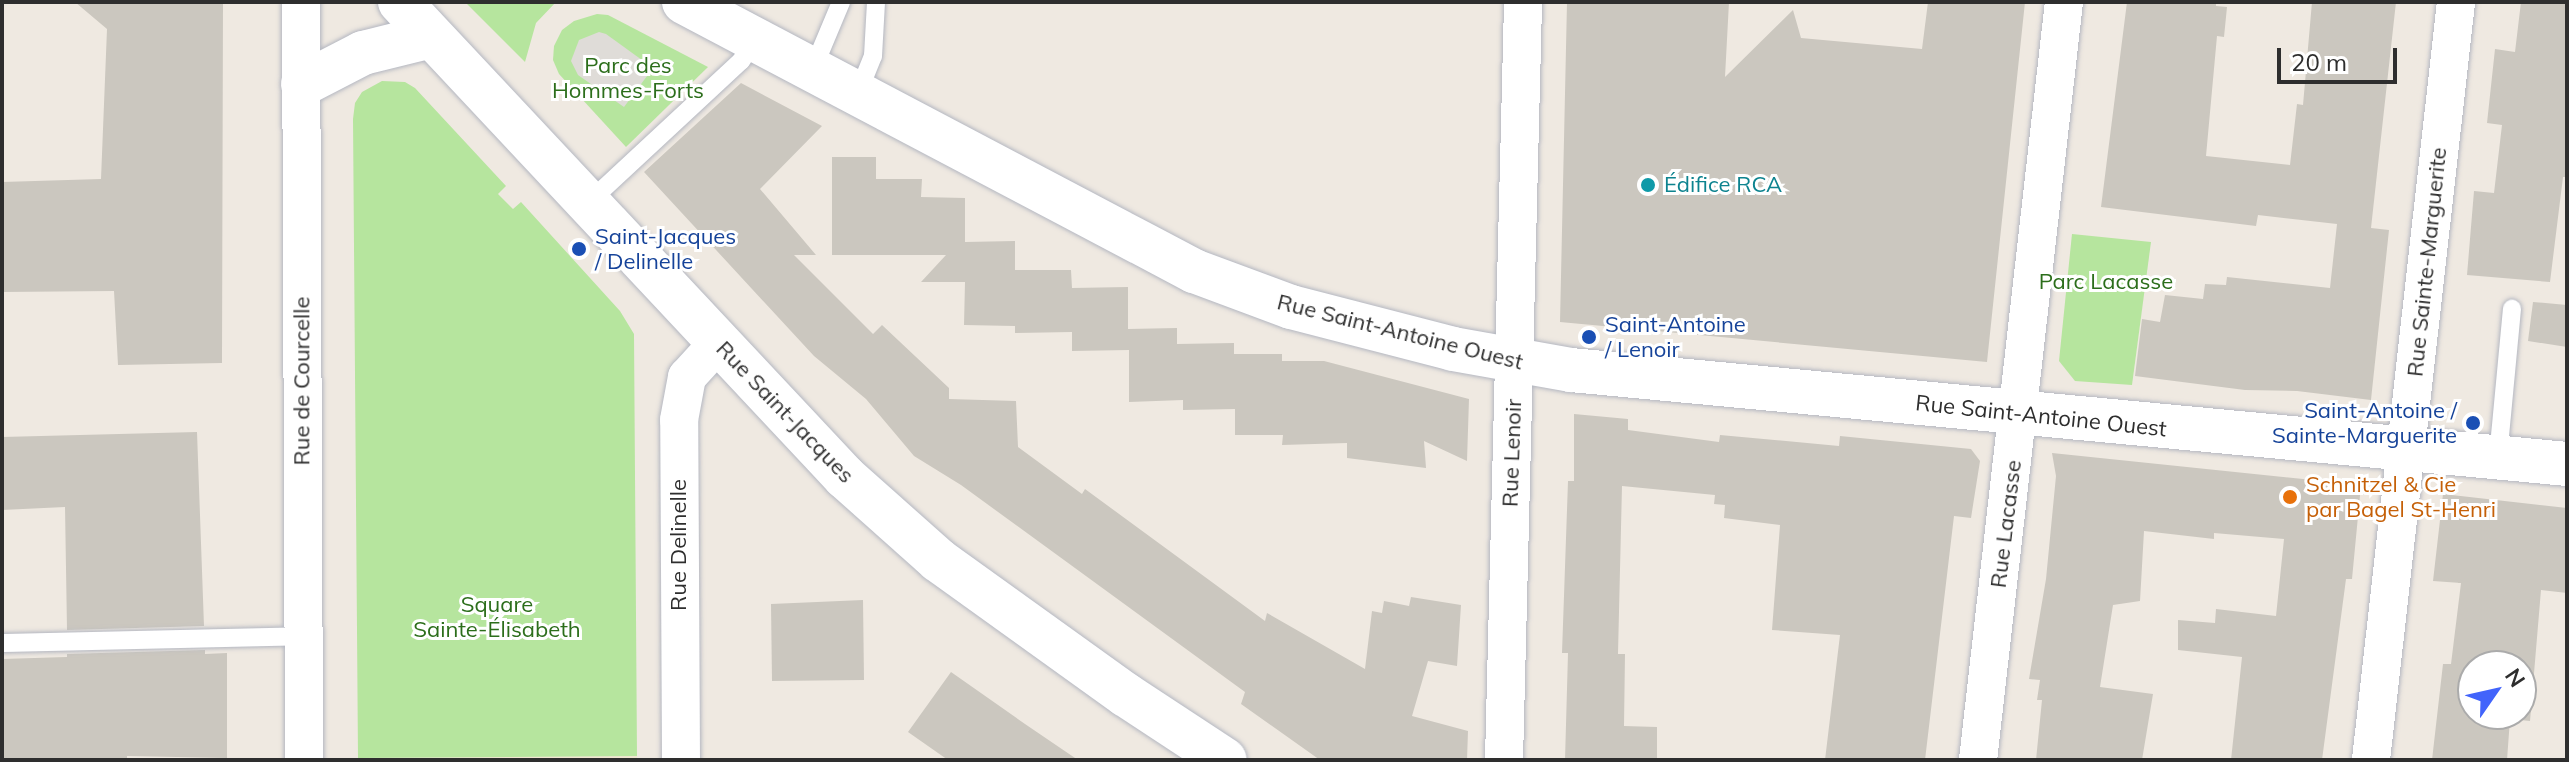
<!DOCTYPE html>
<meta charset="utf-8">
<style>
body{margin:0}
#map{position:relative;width:2569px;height:762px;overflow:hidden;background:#efe9e1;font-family:Mulish,sans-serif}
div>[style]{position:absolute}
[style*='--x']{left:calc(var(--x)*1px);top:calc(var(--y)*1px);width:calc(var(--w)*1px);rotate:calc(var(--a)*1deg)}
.education>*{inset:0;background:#f0e6d1}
.green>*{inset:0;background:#b6e59e}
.plaza>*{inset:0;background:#dfdcd8}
.building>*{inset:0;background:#cbc7bf}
.roads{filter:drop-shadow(0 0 2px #b4b7c1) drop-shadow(0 0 2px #b4b7c1)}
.lane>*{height:18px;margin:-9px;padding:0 9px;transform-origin:9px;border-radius:9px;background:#fff}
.street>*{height:38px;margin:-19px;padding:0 19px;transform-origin:19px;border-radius:19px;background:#fff}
.secondary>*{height:44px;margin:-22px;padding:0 22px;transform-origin:22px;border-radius:22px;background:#fff}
.dots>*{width:22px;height:22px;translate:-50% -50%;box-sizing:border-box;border:4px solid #fff;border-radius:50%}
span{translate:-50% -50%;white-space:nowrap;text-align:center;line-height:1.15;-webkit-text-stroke:6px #fff;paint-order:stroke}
.park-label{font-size:22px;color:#2c6e1b}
.culture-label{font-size:22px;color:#0d838f}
.left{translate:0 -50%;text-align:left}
.transit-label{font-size:22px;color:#164399}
.right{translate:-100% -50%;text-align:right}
.street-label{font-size:22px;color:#2e2e2e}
.food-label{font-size:22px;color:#c56008}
.frame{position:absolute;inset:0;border:4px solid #2e2e2e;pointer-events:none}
.north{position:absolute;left:2457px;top:650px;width:80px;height:80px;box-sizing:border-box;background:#fff;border:2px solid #ababab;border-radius:50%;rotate:56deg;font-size:22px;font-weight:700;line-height:32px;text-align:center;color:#2e2e2e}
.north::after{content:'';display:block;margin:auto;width:28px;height:36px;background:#4264fb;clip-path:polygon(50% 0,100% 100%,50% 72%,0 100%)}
.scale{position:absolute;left:2277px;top:48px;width:120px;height:36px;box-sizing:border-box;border:4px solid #2e2e2e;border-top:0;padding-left:10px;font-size:24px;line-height:28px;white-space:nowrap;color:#2e2e2e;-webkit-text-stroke:6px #fff;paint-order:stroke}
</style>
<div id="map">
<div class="education">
<i style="clip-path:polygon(637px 756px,637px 760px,358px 758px)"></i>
</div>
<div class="green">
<i style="clip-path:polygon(465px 2px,556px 2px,536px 23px,525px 62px)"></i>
<i style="clip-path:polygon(597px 14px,608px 15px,708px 67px,626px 147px,559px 74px,553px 60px,554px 46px,562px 30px,574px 21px)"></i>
<i style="clip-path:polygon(382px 81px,405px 82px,415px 88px,506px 186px,498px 194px,513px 209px,521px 202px,620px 311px,634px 334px,637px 756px,358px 758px,353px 119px,355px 103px,362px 92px)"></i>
<i style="clip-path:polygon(2072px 234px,2151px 242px,2132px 385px,2075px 381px,2059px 361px)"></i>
</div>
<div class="plaza">
<i style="clip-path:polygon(599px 32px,606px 34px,653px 68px,624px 107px,578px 75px,571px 61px,579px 40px)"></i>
</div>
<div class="building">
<i style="clip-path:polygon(75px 2px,223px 2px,222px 363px,118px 365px,114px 291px,2px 292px,2px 182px,101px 179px,107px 29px)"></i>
<i style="clip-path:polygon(1567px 2px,1729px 2px,1725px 77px,1793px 10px,1801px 38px,1922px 49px,1928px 2px,2025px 2px,1987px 362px,1560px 322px)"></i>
<i style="clip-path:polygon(2127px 2px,2216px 2px,2216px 6px,2227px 7px,2224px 37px,2217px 36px,2206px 156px,2290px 165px,2297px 104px,2303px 105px,2312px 2px,2396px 2px,2371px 228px,2389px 230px,2371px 400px,2297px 391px,2245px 390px,2135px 376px,2142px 319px,2160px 322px,2165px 295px,2203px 299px,2205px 284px,2226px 285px,2227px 277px,2330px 288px,2337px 224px,2258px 215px,2256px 226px,2101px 207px)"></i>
<i style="clip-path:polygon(2521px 2px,2567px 2px,2567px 177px,2563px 177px,2550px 282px,2467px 275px,2474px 191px,2494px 193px,2502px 125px,2487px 123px,2495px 49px,2515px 52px)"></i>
<i style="clip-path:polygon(741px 83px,822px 126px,760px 189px,816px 255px,794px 255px,873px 334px,882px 325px,949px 388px,949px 399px,1016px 401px,1018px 447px,1082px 494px,1085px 489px,1265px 621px,1267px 613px,1365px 669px,1372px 611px,1382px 613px,1384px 601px,1409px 606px,1411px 597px,1461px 605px,1457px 666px,1428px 661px,1412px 716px,1468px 731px,1467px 760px,1320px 760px,1241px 704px,1245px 692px,961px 485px,914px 456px,866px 399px,814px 356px,644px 172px)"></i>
<i style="clip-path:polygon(832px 157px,876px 157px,876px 179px,922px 179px,921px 197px,965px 198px,965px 242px,1015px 241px,1015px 270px,1071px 270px,1072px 288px,1128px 287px,1128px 329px,1177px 328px,1177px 344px,1234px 343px,1234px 354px,1282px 354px,1282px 361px,1324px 361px,1469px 399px,1467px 461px,1424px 441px,1426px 468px,1347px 458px,1347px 443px,1282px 445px,1283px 435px,1235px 435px,1235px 409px,1183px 410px,1183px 400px,1129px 402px,1129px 350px,1072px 351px,1072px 332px,1015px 333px,1015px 326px,964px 325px,965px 282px,921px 282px,946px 255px,832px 255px)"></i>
<i style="clip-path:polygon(2533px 302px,2567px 305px,2567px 347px,2528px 341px)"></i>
<i style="clip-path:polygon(1574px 414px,1628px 419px,1628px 430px,1719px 442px,1720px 435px,1839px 446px,1840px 436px,1971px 449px,1980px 461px,1971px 518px,1954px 516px,1925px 760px,1825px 760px,1840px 635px,1772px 630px,1780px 525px,1724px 518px,1725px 505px,1714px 504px,1715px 495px,1622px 486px,1618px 654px,1625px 654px,1624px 726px,1657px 727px,1657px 760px,1565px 760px,1568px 653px,1562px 653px,1568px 481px,1574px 481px)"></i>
<i style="clip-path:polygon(197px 432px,204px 626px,67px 630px,65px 507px,2px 510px,2px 437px)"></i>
<i style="clip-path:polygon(2052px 453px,2361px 485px,2352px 579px,2346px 579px,2322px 760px,2231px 760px,2242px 657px,2178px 650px,2178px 620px,2215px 623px,2216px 609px,2276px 616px,2284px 539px,2214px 533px,2214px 539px,2144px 531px,2140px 601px,2113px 605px,2100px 687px,2153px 694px,2142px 760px,2036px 760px,2042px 700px,2037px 700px,2040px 680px,2029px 679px,2046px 579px,2056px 476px)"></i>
<i style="clip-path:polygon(evenodd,2443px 494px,2567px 508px,2567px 593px,2541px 590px,2530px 721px,2510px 719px,2507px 760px,2432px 760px,2443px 664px,2451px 664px,2461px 583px,2433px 581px,2443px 494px,2473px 666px,2521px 666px,2521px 714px,2473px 714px,2473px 666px)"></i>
<i style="clip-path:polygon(863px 600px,864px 680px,772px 681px,771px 604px)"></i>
<i style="clip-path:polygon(205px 650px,205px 654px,227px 653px,227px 758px,127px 756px,127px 760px,2px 760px,2px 659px,67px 657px,67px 654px)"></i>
<i style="clip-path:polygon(951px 672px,1025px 724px,1078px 760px,948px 760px,908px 732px)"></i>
</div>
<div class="roads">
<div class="lane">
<i style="--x:813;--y:69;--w:73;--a:-67.3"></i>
<i style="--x:858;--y:93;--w:40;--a:-68"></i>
<i style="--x:873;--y:56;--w:54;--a:-86.8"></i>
<i style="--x:588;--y:203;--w:209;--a:-42.9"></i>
<i style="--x:741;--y:61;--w:27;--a:-56"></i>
<i style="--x:2498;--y:457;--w:149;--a:-84.6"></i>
<i style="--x:2;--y:643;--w:302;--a:-1.3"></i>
</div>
<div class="street">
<i style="--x:301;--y:2;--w:758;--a:89.77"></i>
<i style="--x:681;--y:760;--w:340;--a:-90.3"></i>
<i style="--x:679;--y:420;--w:44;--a:-79.5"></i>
<i style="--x:687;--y:377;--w:46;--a:-47.6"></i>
<i style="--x:1504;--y:760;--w:758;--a:-88.56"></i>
<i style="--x:1978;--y:760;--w:763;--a:-83.53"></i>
<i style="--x:2371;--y:760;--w:763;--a:-83.6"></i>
</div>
<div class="secondary">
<i style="--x:400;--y:2;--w:651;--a:46.87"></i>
<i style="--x:845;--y:477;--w:125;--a:41.7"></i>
<i style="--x:938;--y:560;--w:231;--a:35.7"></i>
<i style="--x:1126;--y:695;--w:118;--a:33.3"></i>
<i style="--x:684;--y:2;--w:577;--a:27.81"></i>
<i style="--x:1194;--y:271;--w:103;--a:20.4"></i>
<i style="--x:1291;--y:307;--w:167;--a:14.5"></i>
<i style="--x:1453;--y:349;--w:120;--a:10.1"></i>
<i style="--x:1571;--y:370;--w:1000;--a:5.39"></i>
<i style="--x:303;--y:84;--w:68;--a:-27.3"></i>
<i style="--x:363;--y:53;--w:70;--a:-14"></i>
</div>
</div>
<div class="dots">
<i style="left:1648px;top:185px;background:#0f9aa8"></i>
<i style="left:579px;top:249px;background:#1a4fb4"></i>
<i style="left:1589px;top:337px;background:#1a4fb4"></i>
<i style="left:2473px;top:423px;background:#1a4fb4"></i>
<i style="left:2290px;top:497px;background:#e8710a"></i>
</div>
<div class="park-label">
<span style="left:628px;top:78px">Parc des<br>Hommes-Forts</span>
<span style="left:2106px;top:282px">Parc Lacasse</span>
<span style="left:497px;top:617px">Square<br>Sainte-Élisabeth</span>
</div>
<div class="culture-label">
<span class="left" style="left:1664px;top:185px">Édifice RCA</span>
</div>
<div class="transit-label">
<span class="left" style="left:595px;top:249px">Saint-Jacques<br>/ Delinelle</span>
<span class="left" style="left:1605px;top:337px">Saint-Antoine<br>/ Lenoir</span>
<span class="right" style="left:2457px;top:423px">Saint-Antoine /<br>Sainte-Marguerite</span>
</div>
<div class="street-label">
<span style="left:2427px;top:262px;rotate:-84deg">Rue Sainte-Marguerite</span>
<span style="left:1400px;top:332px;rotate:14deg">Rue Saint-Antoine Ouest</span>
<span style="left:302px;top:381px;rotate:-90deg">Rue de Courcelle</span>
<span style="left:785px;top:412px;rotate:46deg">Rue Saint-Jacques</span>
<span style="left:2041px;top:416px;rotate:6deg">Rue Saint-Antoine Ouest</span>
<span style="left:1512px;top:453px;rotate:-88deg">Rue Lenoir</span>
<span style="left:2006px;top:524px;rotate:-83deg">Rue Lacasse</span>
<span style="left:679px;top:545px;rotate:-90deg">Rue Delinelle</span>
</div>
<div class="food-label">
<span class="left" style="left:2306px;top:497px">Schnitzel &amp; Cie<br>par Bagel St-Henri</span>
</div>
<div class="frame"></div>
<div class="north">N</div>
<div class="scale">20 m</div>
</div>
